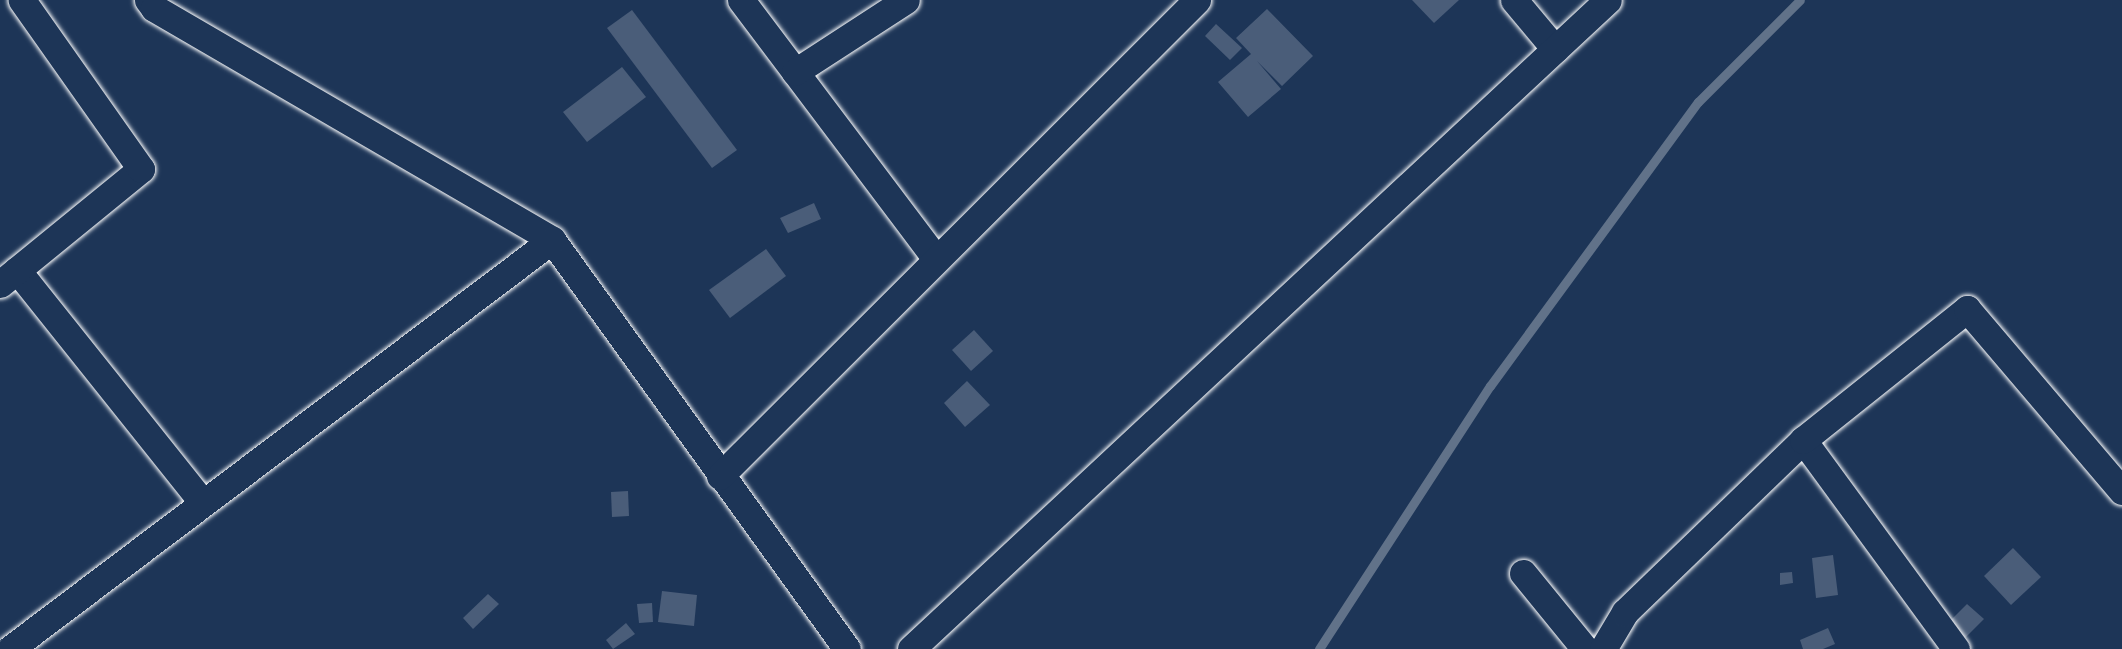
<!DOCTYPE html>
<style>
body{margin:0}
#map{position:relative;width:2122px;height:649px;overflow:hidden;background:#1d3557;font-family:"Comic Neue",sans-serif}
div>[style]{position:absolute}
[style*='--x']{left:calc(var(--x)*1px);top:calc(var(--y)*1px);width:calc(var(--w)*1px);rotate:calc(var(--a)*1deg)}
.stream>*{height:9px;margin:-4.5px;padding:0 4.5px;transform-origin:4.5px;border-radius:4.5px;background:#617289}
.building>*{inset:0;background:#4a5d79}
.roads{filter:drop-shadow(0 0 2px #fff) drop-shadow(0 0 2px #fff)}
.street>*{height:27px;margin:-13.5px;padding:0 13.5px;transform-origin:13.5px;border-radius:13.5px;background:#1d3557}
span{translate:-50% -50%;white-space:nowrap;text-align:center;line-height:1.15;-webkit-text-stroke:4.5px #1d3557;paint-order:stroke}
</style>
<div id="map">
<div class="stream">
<i style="--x:1319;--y:649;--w:314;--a:-57"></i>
<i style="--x:1490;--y:386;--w:352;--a:-53.8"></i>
<i style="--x:1698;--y:102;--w:144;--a:-45"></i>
</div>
<div class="building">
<i style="clip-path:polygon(1412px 0,1459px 0,1434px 23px)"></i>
<i style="clip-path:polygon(1267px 9px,1313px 56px,1282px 86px,1257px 61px,1281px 89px,1248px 117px,1218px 82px,1251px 54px,1236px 38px)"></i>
<i style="clip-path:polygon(632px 10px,737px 150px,712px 168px,607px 28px)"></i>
<i style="clip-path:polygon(1216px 24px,1242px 48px,1230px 60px,1205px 36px)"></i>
<i style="clip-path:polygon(622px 67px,646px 97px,587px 142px,563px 112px)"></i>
<i style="clip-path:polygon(814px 203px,821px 219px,788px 233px,780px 218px)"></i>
<i style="clip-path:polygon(766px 249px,786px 276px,730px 318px,709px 290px)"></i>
<i style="clip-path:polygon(974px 330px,993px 351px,971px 371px,952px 350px)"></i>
<i style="clip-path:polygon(967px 381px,990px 405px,965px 427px,944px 403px)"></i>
<i style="clip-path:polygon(628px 491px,629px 516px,612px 517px,611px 492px)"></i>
<i style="clip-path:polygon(2013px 548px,2041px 577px,2011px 605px,1984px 576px)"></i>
<i style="clip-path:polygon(1833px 555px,1838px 595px,1816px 598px,1812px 558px)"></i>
<i style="clip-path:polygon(1792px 572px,1793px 583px,1780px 585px,1780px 573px)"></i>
<i style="clip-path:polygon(662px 591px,697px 595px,694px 626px,658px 622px)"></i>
<i style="clip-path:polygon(488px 594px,499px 604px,473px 629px,463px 618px)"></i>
<i style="clip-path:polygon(652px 603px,653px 622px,639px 623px,637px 604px)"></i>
<i style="clip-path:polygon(1967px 604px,1984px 619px,1964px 639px,1948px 623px)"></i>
<i style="clip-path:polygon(626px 623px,635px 634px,613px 649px,606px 640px)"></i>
<i style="clip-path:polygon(1828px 628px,1835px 644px,1823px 649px,1803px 649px,1800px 640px)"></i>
</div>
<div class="roads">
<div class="street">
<i style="--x:148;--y:0;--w:10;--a:53"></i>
<i style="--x:154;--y:8;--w:461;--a:30.2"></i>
<i style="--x:552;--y:240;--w:504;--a:54.2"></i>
<i style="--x:741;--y:0;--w:324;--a:53"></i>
<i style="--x:1514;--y:0;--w:64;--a:50.1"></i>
<i style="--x:795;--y:72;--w:132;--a:-33"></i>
<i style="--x:17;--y:270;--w:298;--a:51.4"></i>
<i style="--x:0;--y:284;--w:182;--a:-39.2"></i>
<i style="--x:141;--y:169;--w:207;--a:-125.2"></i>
<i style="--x:1803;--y:440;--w:259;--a:53.8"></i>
<i style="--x:720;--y:476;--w:674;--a:-44.94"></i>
<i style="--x:1523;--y:573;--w:98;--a:50.8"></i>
<i style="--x:10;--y:649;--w:679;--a:-37.04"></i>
<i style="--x:911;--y:649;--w:952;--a:-42.96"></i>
<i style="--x:1603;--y:649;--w:43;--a:-59.3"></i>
<i style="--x:1625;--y:612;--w:248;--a:-44"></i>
<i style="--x:1803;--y:440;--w:210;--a:-38.6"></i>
<i style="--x:1967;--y:309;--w:239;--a:49.6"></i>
</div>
</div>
</div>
